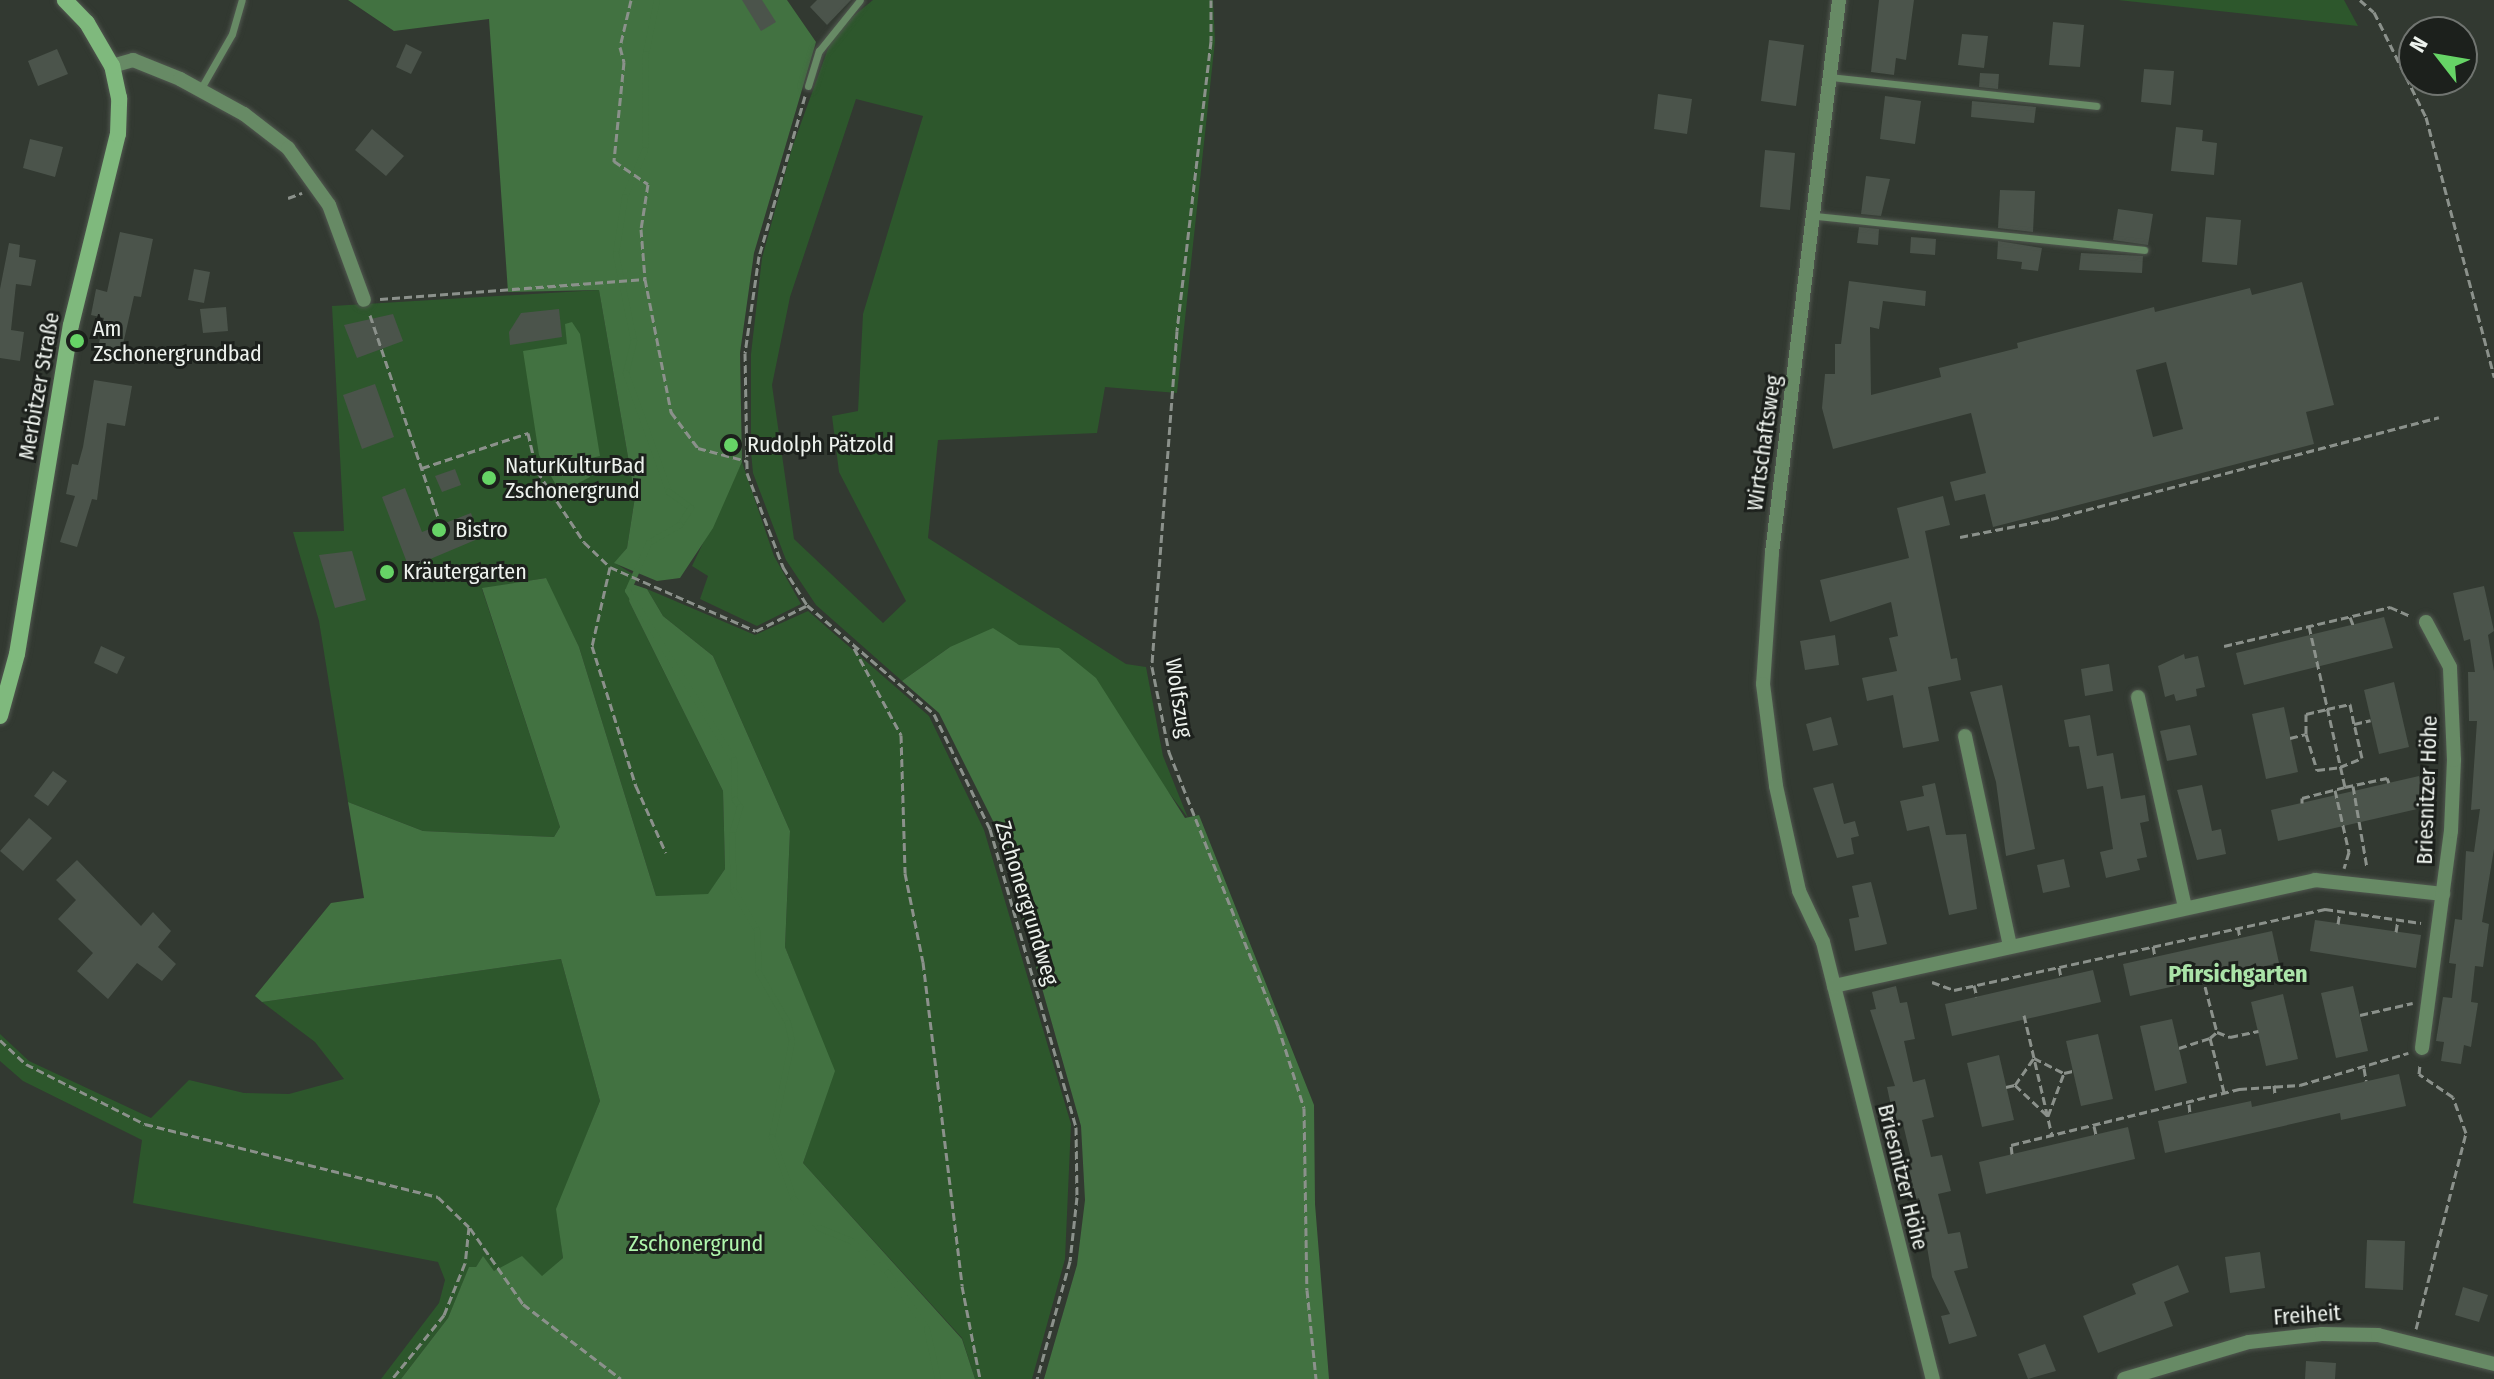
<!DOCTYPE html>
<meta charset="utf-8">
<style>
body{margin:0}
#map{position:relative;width:2494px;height:1379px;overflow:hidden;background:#323931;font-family:"Fira Sans Condensed",sans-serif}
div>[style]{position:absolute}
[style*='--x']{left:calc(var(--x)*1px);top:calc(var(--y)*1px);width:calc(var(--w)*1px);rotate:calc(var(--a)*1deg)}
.green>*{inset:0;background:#2d572c}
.forest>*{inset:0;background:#427241}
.stream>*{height:6px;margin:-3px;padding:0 3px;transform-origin:3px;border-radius:3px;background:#427241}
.building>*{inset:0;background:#4b544b}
.path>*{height:3px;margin-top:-1.5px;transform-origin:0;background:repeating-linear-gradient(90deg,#8b918b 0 8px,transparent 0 12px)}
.roads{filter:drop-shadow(0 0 2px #50574f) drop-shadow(0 0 2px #50574f)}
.lane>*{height:7px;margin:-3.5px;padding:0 3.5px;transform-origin:3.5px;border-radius:3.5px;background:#678a65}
.street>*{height:14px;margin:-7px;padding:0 7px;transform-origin:7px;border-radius:7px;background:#678a65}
.secondary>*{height:16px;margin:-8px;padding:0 8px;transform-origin:8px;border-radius:8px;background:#7fb97d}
.dots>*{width:22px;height:22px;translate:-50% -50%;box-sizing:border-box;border:4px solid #1c201c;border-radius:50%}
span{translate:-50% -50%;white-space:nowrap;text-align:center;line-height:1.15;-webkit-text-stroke:6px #1c201c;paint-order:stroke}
.poi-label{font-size:22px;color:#edf2ed}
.left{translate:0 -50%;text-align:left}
.street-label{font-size:22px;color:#edf2ed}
.park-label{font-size:22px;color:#aff6ac}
.neighbourhood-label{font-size:24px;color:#aae3a8;font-weight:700}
.north{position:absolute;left:2398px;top:16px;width:80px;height:80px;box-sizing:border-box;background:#1c201c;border:2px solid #707470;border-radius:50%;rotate:301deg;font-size:22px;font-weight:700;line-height:32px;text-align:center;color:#edf2ed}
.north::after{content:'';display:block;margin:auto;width:28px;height:36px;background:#66d466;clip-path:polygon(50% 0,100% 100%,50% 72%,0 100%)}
</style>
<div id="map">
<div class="green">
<i style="clip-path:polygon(evenodd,873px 0,1213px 0,1215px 41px,1177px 393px,1105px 387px,1097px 433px,938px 440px,928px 538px,1126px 664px,1146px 667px,1163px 756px,1188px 818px,1059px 648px,950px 647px,902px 681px,816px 605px,786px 560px,753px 473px,751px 452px,751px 354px,762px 258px,792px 148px,830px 43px,840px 27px,873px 0,856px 99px,923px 116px,863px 314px,858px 411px,832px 416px,839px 472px,906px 601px,883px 623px,794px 539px,772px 385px,790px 297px,856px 99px)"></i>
<i style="clip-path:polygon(2118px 0,2344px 0,2358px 26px)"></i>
<i style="clip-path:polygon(599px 290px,635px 497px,627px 548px,615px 563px,634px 575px,629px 601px,723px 791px,725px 869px,708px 895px,656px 896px,579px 647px,545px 578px,482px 589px,560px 827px,554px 837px,423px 831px,348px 802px,319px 621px,293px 532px,344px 531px,332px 306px)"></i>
<i style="clip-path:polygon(742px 462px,774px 556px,801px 604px,757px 626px,700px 599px,708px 576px,692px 566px)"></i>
<i style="clip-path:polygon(647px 589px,755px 635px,808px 611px,929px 716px,984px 830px,1071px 1124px,1065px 1259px,1032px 1379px,975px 1379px,962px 1338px,803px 1163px,834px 1071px,785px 947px,790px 831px,713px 656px,663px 616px)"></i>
<i style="clip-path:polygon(561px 959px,600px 1101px,557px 1209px,563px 1258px,542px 1277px,494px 1271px,483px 1257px,476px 1267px,469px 1268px,448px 1318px,401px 1379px,381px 1379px,439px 1303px,445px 1280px,438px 1262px,133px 1203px,142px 1140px,23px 1081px,0 1061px,0 1034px,29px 1061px,151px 1118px,189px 1080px,244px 1093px,289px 1094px,344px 1079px,315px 1042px,262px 1002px)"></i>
</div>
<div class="forest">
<i style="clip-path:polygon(348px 0,787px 0,816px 42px,754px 253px,740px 353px,742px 462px,713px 528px,680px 578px,657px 581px,614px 563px,627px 548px,635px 497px,599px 290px,508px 292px,489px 19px,394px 31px)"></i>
<i style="clip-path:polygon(572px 322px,580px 334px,600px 456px,587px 459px,590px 477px,573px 486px,556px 485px,539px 455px,523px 351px,567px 344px,565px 324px)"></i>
<i style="clip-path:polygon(546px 578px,579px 647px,656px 896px,708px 894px,725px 869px,723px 791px,629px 601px,632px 584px,647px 589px,663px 616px,713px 656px,790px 831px,785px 947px,835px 1071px,803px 1163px,962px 1339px,975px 1379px,401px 1379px,448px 1318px,469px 1267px,476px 1267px,483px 1256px,494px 1271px,522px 1256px,542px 1276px,563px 1258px,556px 1209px,600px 1101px,561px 959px,262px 1002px,255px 996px,331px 903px,364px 898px,348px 802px,423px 831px,554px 837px,560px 827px,482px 588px)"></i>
<i style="clip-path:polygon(993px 628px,1019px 645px,1059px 648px,1096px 678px,1185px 818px,1199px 815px,1314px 1105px,1315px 1204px,1329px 1379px,1044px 1379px,1077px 1265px,1085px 1200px,1081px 1126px,997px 829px,939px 713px,902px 681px,950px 647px)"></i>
</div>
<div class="stream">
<i style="--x:657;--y:0;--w:55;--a:101.5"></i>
<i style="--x:646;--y:54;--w:96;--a:90.6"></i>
<i style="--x:645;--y:150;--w:51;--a:113.1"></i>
<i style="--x:625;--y:197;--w:58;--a:99"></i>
<i style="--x:616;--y:254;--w:89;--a:78.3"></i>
<i style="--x:634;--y:341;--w:33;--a:104"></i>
<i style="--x:626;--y:373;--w:127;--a:70.1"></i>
<i style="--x:669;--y:492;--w:27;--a:36"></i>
<i style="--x:691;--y:508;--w:20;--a:123"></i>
<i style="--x:680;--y:525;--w:36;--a:150"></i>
<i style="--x:649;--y:543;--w:52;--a:113.6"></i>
<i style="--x:628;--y:591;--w:199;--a:57.9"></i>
<i style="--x:734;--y:760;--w:40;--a:88.6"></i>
<i style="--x:735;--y:800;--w:9;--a:54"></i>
<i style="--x:740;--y:807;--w:29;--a:106"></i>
<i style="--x:732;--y:835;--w:56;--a:88"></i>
<i style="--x:734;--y:891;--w:45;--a:59.5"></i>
<i style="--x:757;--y:930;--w:43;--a:87.3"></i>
<i style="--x:759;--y:973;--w:58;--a:59.9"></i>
<i style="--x:788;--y:1023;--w:19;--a:78"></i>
<i style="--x:792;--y:1042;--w:97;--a:101.9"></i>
<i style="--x:772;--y:1137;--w:66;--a:70.5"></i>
<i style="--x:794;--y:1199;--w:38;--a:49"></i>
<i style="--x:819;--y:1228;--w:35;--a:22"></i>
<i style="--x:851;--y:1241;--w:49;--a:40.9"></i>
<i style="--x:888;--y:1273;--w:68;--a:55.1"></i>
<i style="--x:927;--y:1329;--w:51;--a:77.6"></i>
</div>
<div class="building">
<i style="clip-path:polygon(742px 0,762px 0,776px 22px,761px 31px)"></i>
<i style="clip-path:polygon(817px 0,851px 0,827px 25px,810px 7px)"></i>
<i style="clip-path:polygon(1879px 0,1914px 0,1906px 60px,1896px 58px,1894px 75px,1871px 72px)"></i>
<i style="clip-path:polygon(2053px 22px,2084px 25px,2080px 67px,2049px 65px)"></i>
<i style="clip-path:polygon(1962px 34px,1988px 36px,1984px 68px,1958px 65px)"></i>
<i style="clip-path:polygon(1769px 40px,1804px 45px,1796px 106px,1761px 101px)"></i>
<i style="clip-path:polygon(406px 44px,422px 52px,411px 74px,396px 67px)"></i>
<i style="clip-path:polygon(57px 49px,68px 74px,38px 86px,28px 61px)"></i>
<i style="clip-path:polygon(2144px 69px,2174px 71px,2171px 105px,2141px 102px)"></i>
<i style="clip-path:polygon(1980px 73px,1999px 74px,1998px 89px,1979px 87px)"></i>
<i style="clip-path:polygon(1658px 94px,1692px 99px,1687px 134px,1654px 129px)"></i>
<i style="clip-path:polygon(1885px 96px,1921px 101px,1915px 144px,1880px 139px)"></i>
<i style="clip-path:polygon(1972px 101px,2036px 107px,2034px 123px,1971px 117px)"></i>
<i style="clip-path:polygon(2176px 127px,2203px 130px,2202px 141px,2217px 143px,2214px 175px,2171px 171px)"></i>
<i style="clip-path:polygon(372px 129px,404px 156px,386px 176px,355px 150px)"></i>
<i style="clip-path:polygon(30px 139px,63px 147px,55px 177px,23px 168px)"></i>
<i style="clip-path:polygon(1765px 150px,1795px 153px,1790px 210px,1760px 207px)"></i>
<i style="clip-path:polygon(1866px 176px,1890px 179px,1881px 216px,1861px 214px)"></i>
<i style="clip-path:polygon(2000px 190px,2035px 191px,2033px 232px,1998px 228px)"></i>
<i style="clip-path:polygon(2118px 209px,2153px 214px,2148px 245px,2113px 240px)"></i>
<i style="clip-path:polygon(2206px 217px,2241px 220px,2237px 265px,2202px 262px)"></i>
<i style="clip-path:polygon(1859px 227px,1879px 229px,1878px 245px,1857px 243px)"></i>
<i style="clip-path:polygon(120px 232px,153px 239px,141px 297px,134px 296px,121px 353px,98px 348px,104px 318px,91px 315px,96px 289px,107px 292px)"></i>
<i style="clip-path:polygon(1911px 237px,1936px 239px,1935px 255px,1910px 253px)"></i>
<i style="clip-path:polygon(1998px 241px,2042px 248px,2038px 271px,2021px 269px,2022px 262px,1997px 259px)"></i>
<i style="clip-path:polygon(9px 243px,20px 245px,19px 257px,36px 260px,31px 286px,16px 284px,11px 330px,24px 332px,20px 361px,0 358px,0 289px)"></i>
<i style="clip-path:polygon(2081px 253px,2143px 256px,2142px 273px,2079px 270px)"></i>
<i style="clip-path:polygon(194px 269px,210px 272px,204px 303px,188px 300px)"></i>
<i style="clip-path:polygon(evenodd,1849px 281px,1926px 291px,1925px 306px,1883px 301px,1879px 329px,1870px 327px,1871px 395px,1941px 377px,1939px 368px,2018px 348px,2017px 343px,2154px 307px,2155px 312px,2250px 288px,2252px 295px,2302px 282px,2334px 405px,2306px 412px,2314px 444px,1993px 527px,1985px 494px,1955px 501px,1950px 482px,1986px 473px,1971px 413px,1833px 449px,1822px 408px,1825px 374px,1835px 374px,1835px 344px,1841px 344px,1849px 281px,2166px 362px,2183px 429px,2153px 437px,2136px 370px,2166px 362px)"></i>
<i style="clip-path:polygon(226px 307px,228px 331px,203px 333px,200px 309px)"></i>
<i style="clip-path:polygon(559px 309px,562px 337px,510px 345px,509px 332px,521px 313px)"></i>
<i style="clip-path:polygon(393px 314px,403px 341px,357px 358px,344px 325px)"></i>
<i style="clip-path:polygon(94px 380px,132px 386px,125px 426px,107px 423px,97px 500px,92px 499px,77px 547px,60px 542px,75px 496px,66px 494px,72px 464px,78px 465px,83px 447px)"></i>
<i style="clip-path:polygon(375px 384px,394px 437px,362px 449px,343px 395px)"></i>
<i style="clip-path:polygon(455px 469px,461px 485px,442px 492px,435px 476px)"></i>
<i style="clip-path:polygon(405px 488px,422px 532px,471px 513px,480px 538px,409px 568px,382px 497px)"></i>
<i style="clip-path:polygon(1943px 496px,1950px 525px,1925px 531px,1951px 659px,1957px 658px,1961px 680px,1928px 687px,1939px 741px,1903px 748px,1893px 695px,1867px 701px,1862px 678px,1897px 671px,1889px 638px,1898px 636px,1891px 602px,1830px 622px,1820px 580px,1909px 558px,1897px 508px)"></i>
<i style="clip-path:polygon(352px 551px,366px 600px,335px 608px,319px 555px)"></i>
<i style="clip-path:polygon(2484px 586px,2494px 631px,2488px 635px,2494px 671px,2494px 849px,2482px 922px,2489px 924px,2483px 967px,2475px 966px,2471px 1002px,2478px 1003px,2471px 1047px,2464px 1045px,2461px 1064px,2441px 1061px,2444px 1042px,2436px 1041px,2443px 997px,2452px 998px,2456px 964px,2449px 963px,2455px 919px,2462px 920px,2466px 851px,2474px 852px,2480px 809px,2471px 810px,2477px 721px,2469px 721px,2468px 672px,2475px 672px,2470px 639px,2464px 641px,2453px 593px)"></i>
<i style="clip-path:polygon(2384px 617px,2393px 648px,2244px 685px,2236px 653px)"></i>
<i style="clip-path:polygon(1835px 635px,1839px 665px,1805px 670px,1800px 641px)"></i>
<i style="clip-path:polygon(101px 646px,125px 657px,117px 674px,94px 663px)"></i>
<i style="clip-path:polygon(2184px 654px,2185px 659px,2198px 656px,2205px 687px,2196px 689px,2197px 696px,2176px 701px,2174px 694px,2165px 697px,2158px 666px)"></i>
<i style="clip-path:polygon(2109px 664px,2113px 691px,2085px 696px,2081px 669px)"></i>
<i style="clip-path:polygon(2394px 682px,2409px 747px,2379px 754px,2364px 690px)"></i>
<i style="clip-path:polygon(2002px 685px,2035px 849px,2006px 856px,1996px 782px,1970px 692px)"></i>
<i style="clip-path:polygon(2284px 707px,2298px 772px,2266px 779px,2252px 714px)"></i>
<i style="clip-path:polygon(2090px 715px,2097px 756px,2113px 753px,2121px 799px,2145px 795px,2149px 821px,2140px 823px,2147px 857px,2137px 859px,2140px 870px,2106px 878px,2100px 852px,2113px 849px,2103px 786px,2087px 789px,2079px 746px,2069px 747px,2064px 720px)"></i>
<i style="clip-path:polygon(1831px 717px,1838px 745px,1813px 751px,1806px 724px)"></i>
<i style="clip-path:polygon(2190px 725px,2197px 755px,2167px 761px,2160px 731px)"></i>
<i style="clip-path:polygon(53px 771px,67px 781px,48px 806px,34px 796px)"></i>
<i style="clip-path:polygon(2419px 776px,2426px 807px,2278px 841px,2271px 810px)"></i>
<i style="clip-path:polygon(1833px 783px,1844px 824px,1855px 821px,1859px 836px,1851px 838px,1854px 854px,1837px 858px,1813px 788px)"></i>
<i style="clip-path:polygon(1935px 783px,1946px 835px,1966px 834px,1977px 909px,1949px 915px,1929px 826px,1907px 831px,1900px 801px,1924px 796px,1922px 786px)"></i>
<i style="clip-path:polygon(2202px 785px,2212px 831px,2221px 829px,2226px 854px,2197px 860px,2177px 790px)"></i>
<i style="clip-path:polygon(29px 818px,52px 838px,23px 871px,0 851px)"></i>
<i style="clip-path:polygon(2064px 859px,2070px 887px,2043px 893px,2037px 865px)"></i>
<i style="clip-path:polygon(77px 860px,141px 926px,153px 912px,171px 931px,158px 947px,176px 964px,162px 981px,137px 963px,108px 999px,77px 971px,93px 953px,58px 919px,76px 900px,56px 880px)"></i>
<i style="clip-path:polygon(1871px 882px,1887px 944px,1855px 951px,1849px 919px,1859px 917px,1852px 886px)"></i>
<i style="clip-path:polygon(2315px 920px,2421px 935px,2416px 968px,2310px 951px)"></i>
<i style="clip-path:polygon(2272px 931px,2279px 963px,2130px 996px,2123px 964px)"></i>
<i style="clip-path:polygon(2093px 970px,2101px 1002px,1952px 1036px,1945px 1004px)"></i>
<i style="clip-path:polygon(1896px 986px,1900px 1003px,1907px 1002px,1915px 1039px,1904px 1041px,1913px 1082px,1925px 1079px,1934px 1117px,1922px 1120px,1931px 1157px,1942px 1155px,1951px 1191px,1938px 1194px,1948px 1234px,1960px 1232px,1968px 1268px,1954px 1271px,1977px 1336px,1949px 1344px,1941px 1316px,1950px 1314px,1932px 1277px,1919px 1198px,1913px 1200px,1905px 1164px,1912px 1162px,1903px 1124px,1895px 1125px,1887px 1087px,1895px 1086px,1870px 1010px,1876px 1009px,1872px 992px)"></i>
<i style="clip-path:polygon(2353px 986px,2368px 1051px,2336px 1058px,2321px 993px)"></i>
<i style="clip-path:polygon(2283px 994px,2298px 1059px,2266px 1066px,2251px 1002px)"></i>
<i style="clip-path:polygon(2172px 1019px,2187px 1083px,2155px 1091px,2140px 1026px)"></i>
<i style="clip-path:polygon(2098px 1034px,2113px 1099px,2081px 1106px,2066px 1041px)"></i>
<i style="clip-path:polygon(1999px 1055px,2014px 1120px,1982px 1127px,1967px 1063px)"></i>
<i style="clip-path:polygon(2399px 1074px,2406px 1106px,2341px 1120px,2340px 1113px,2165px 1153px,2158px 1121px,2251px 1101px,2252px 1107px)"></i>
<i style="clip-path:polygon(2128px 1127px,2135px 1159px,1986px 1194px,1979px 1162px)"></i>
<i style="clip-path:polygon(2367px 1240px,2405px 1241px,2403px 1290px,2365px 1288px)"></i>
<i style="clip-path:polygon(2260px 1252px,2265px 1288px,2230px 1293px,2225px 1257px)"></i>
<i style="clip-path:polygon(2178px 1265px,2189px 1292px,2164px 1302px,2173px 1326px,2098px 1353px,2083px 1316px,2136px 1294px,2132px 1284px)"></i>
<i style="clip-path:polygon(2463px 1287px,2488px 1295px,2479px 1322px,2455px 1315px)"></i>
<i style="clip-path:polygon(2045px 1344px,2056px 1371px,2028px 1379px,2018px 1354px)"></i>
<i style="clip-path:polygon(2306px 1361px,2336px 1363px,2335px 1379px,2305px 1379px)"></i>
</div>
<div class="path">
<i style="--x:631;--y:0;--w:48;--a:103.2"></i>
<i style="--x:620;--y:47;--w:16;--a:75"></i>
<i style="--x:624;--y:62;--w:100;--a:95.8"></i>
<i style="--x:614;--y:161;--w:41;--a:34.1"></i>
<i style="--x:648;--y:184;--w:46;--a:98.8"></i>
<i style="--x:641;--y:229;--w:50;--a:85.4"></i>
<i style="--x:645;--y:279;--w:136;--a:78.9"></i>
<i style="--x:671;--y:412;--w:45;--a:53.1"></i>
<i style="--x:698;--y:448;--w:51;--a:14.9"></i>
<i style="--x:1211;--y:0;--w:41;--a:90"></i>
<i style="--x:1211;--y:41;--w:292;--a:96.7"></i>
<i style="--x:1177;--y:331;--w:337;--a:94.3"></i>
<i style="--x:1152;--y:667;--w:87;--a:78.7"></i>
<i style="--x:1169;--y:752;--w:295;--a:68.3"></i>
<i style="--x:1278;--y:1026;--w:86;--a:72.4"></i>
<i style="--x:1304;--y:1108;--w:182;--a:89.1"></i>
<i style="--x:1307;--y:1290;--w:89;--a:84.2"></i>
<i style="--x:2360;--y:0;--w:18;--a:41"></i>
<i style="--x:2374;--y:12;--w:117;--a:63.7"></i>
<i style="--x:2426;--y:117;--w:269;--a:75.3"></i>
<i style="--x:805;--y:96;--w:166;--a:106"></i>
<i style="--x:759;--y:256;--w:98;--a:98.2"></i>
<i style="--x:745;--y:353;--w:120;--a:89"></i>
<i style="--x:747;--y:473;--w:101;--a:69"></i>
<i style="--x:783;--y:567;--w:45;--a:57.7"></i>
<i style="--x:807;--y:605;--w:167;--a:40.6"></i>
<i style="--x:934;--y:714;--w:128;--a:64"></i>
<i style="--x:990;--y:829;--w:310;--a:73.9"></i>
<i style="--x:1076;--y:1127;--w:70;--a:89.2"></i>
<i style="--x:1077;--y:1197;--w:64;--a:96.2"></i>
<i style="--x:1070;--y:1261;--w:123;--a:105.6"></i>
<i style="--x:288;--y:198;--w:15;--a:-20"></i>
<i style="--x:380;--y:299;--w:266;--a:-4.3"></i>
<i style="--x:370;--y:315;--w:219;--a:71.4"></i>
<i style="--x:422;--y:468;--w:112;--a:-18.3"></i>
<i style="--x:528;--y:433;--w:39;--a:77"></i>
<i style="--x:537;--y:471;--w:85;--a:56.5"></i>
<i style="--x:584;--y:542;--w:36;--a:44"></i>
<i style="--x:610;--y:567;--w:159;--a:23.7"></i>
<i style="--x:756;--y:631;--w:56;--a:-26.6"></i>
<i style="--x:1960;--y:537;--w:93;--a:-11.2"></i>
<i style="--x:2051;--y:519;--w:401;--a:-14.7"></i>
<i style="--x:610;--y:567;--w:81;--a:102.8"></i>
<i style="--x:592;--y:646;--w:147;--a:72.6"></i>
<i style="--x:636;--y:786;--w:73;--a:65.9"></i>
<i style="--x:2350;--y:617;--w:9;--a:69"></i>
<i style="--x:2309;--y:626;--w:165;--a:77.4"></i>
<i style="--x:2224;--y:646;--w:171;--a:-13.2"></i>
<i style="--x:2390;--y:607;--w:22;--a:24"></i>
<i style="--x:854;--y:648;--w:99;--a:61.6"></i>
<i style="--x:901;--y:735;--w:138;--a:88.3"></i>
<i style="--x:905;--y:873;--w:91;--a:78.6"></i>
<i style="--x:923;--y:962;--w:326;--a:83.1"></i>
<i style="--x:962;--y:1286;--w:95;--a:79"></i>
<i style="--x:2306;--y:734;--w:20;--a:-90"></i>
<i style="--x:2306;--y:714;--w:22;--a:-13"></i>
<i style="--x:2327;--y:709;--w:24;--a:-12"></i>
<i style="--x:2350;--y:704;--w:20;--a:79"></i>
<i style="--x:2354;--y:724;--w:17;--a:-13"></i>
<i style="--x:2290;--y:738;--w:16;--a:-14"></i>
<i style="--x:2306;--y:734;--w:38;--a:73"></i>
<i style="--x:2317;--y:770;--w:23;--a:-7"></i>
<i style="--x:2340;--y:767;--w:24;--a:-22"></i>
<i style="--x:2362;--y:758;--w:35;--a:-103"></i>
<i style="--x:2353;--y:786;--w:83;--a:80.3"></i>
<i style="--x:2335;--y:790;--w:64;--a:77.3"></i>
<i style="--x:2349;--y:852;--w:17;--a:107"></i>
<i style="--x:2302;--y:803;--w:5;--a:-90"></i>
<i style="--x:2302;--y:798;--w:44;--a:-14.3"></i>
<i style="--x:2345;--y:787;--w:43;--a:-12.1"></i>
<i style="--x:2387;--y:778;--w:5;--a:68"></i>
<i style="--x:2338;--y:924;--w:12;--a:-81"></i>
<i style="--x:2238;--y:927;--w:11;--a:80"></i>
<i style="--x:2396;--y:932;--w:12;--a:-81"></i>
<i style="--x:2153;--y:946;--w:11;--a:80"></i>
<i style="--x:2059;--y:967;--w:10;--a:79"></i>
<i style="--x:2202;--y:975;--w:59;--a:75.3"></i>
<i style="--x:1932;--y:982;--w:23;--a:20"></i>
<i style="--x:1954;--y:990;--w:380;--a:-12.3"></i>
<i style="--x:2325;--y:909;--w:97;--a:8.3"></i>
<i style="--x:1974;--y:985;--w:12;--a:76"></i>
<i style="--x:2024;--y:1015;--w:123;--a:76.9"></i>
<i style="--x:2360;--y:1015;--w:54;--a:-12.8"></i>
<i style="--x:0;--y:1040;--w:35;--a:43"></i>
<i style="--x:26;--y:1064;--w:133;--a:26.8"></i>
<i style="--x:145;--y:1124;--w:302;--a:14"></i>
<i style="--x:438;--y:1197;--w:43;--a:44.1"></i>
<i style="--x:469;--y:1227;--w:36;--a:96"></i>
<i style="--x:465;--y:1263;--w:56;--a:112"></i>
<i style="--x:444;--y:1315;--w:82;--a:129.1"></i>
<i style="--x:2179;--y:1048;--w:33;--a:-18"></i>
<i style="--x:2364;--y:1068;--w:13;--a:81"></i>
<i style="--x:2015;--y:1085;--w:45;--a:43.2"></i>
<i style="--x:2048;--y:1116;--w:46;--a:-69.6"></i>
<i style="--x:2064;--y:1073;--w:9;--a:-13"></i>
<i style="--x:2274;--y:1085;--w:10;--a:84"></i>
<i style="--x:2006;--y:1087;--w:9;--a:-13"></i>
<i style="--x:2015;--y:1085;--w:33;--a:-55"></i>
<i style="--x:2034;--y:1058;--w:34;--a:27"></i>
<i style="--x:2224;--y:1092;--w:56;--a:-104.5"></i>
<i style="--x:2210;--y:1038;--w:9;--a:-41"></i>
<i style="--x:2217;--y:1032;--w:14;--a:21"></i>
<i style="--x:2230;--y:1037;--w:29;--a:-12"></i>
<i style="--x:2189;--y:1104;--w:9;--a:84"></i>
<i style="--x:2094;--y:1126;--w:9;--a:77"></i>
<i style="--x:2012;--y:1154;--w:9;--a:-96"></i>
<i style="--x:2011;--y:1145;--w:235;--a:-13.8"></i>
<i style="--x:2239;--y:1089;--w:61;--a:-3.8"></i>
<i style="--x:2300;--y:1085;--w:113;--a:-16.5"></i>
<i style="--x:470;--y:1228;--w:93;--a:55.1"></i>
<i style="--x:523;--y:1304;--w:123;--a:37.4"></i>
<i style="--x:2416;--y:1329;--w:202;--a:-75.7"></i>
<i style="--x:2466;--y:1133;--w:38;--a:-110"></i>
<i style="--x:2453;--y:1097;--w:41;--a:-145.9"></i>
<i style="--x:2419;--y:1074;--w:10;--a:-84"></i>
</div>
<div class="roads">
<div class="lane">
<i style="--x:1830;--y:77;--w:268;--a:6.2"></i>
<i style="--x:808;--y:86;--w:37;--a:-73"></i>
<i style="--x:819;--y:51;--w:65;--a:-51.2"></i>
<i style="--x:200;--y:90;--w:64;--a:-60.3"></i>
<i style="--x:232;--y:34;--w:35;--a:-74"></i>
<i style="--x:1816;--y:216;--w:330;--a:5.9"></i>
</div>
<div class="street">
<i style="--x:1839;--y:0;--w:557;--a:96.91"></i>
<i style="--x:1772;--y:553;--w:131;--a:93.9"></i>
<i style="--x:1763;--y:684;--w:103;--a:82.7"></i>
<i style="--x:1776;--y:786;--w:107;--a:77.6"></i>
<i style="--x:1799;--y:891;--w:56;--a:64.8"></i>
<i style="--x:1823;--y:942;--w:451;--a:75.9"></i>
<i style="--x:112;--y:66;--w:22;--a:-16"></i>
<i style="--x:133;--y:60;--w:51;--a:22"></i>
<i style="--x:180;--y:79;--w:73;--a:28.7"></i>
<i style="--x:244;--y:114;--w:56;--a:37.7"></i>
<i style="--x:288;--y:148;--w:70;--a:54.3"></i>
<i style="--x:329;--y:205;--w:101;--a:69.8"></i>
<i style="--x:2138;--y:697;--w:215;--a:77.4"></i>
<i style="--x:1965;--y:736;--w:215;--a:77.9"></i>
<i style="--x:1834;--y:986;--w:493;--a:-12.4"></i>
<i style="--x:2315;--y:880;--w:129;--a:6.2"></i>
<i style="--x:2422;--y:1048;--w:219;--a:-82.4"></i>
<i style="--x:2451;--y:831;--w:71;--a:-87.6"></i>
<i style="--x:2454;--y:760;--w:93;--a:-92.5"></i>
<i style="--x:2450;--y:667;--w:51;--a:-118.1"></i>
<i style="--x:2124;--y:1379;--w:130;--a:-16.5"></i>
<i style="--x:2249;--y:1342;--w:73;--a:-6.3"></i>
<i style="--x:2322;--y:1334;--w:56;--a:1"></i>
<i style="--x:2378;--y:1335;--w:120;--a:14"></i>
</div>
<div class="secondary">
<i style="--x:0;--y:716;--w:64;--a:-74.7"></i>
<i style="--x:17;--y:654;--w:333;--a:-80.7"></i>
<i style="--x:71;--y:325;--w:197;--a:-76.2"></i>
<i style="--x:118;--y:134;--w:36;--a:-88"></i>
<i style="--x:119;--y:98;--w:33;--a:-102"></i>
<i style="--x:112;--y:66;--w:50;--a:-120.2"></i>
<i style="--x:87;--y:23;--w:32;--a:-134"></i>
</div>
</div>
<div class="dots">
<i style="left:77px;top:341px;background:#66d466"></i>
<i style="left:731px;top:445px;background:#66d466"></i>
<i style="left:489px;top:478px;background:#66d466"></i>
<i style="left:439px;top:530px;background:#66d466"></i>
<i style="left:387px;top:572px;background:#66d466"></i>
</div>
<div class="poi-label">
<span class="left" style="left:93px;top:341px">Am<br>Zschonergrundbad</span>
<span class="left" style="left:747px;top:445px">Rudolph Pätzold</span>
<span class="left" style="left:505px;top:478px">NaturKulturBad<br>Zschonergrund</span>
<span class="left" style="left:455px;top:530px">Bistro</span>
<span class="left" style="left:403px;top:572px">Kräutergarten</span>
</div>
<div class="street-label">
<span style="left:39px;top:386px;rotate:-80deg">Merbitzer Straße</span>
<span style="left:1764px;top:443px;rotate:-82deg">Wirtschaftsweg</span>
<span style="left:1179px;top:698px;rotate:81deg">Wolfszug</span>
<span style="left:2427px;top:790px;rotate:-88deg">Briesnitzer Höhe</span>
<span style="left:1027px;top:903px;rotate:73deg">Zschonergrundweg</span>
<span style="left:1903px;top:1177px;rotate:76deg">Briesnitzer Höhe</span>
<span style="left:2307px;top:1315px;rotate:-4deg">Freiheit</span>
</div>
<div class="park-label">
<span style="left:696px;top:1244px">Zschonergrund</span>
</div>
<div class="neighbourhood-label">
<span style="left:2238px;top:975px">Pfirsichgarten</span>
</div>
<div class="north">N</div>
</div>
